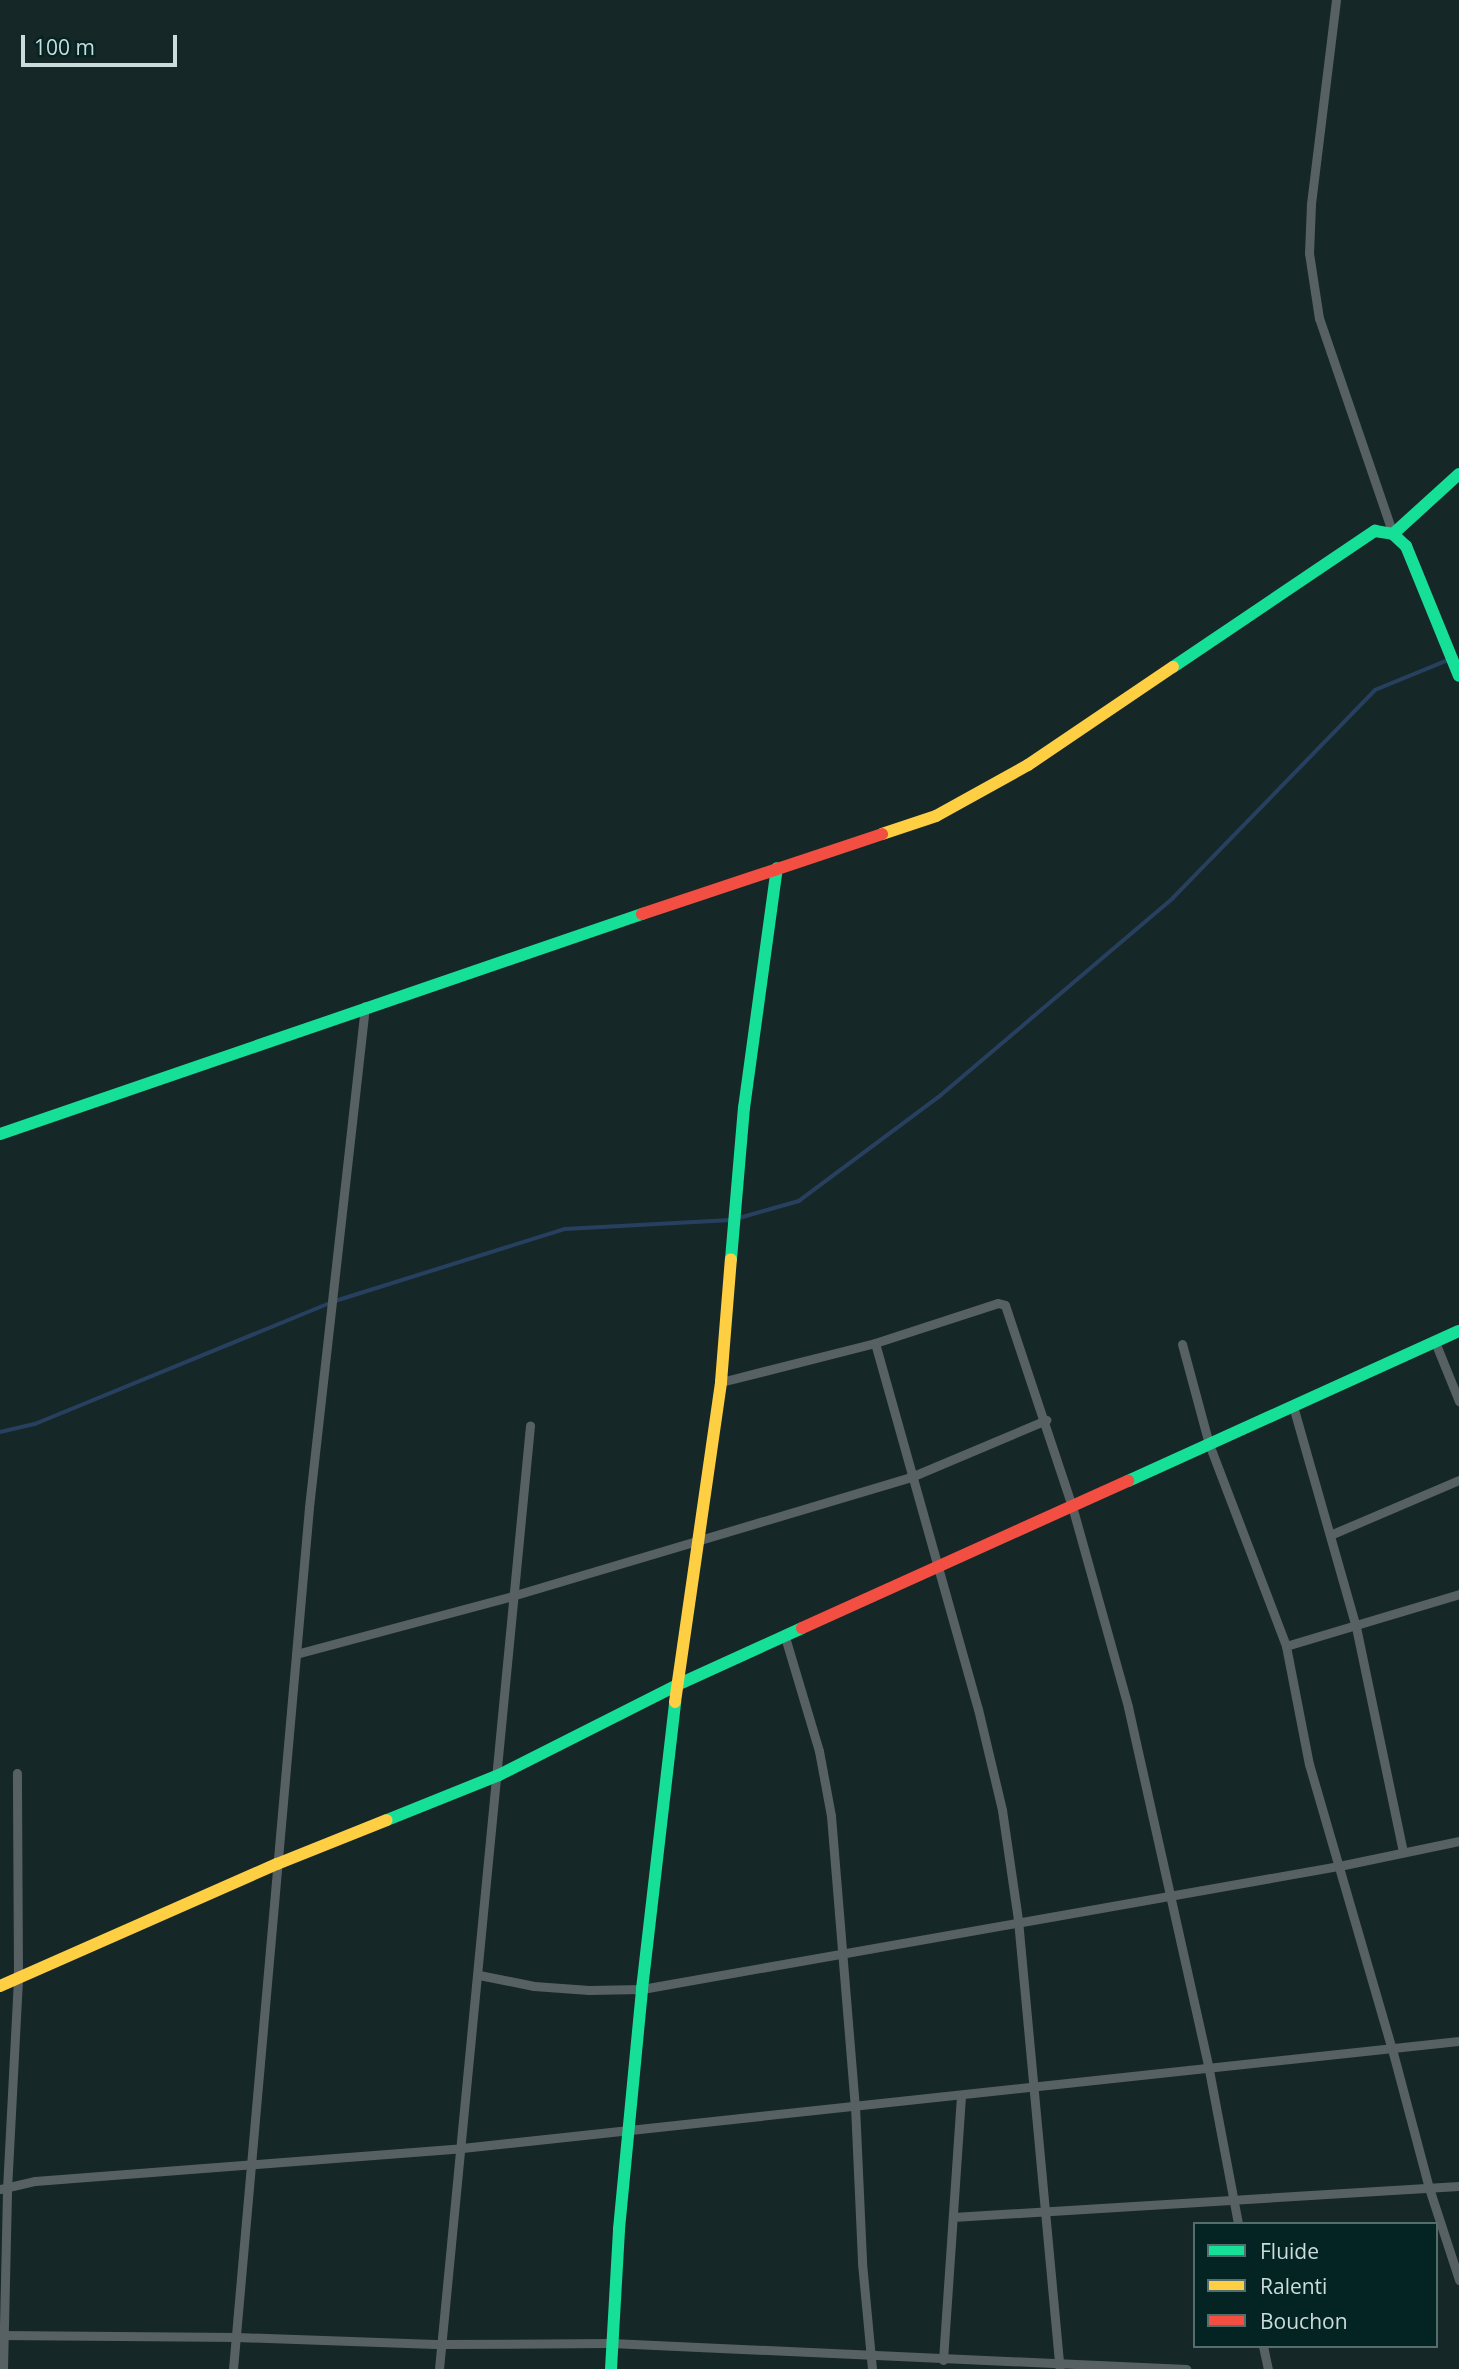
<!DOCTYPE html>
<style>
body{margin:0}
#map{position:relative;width:1459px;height:2369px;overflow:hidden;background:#162727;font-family:"Open Sans",sans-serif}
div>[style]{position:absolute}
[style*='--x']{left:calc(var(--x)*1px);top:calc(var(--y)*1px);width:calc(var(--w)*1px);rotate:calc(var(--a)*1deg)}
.stream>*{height:3.5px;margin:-1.75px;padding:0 1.75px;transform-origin:1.75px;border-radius:1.75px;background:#27405f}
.street>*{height:9px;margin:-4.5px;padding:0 4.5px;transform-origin:4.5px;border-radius:4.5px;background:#576163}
.fast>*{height:12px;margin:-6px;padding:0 6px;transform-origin:6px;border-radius:6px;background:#16e098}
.slow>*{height:12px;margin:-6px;padding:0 6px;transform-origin:6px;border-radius:6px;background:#ffcf43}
.jam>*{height:12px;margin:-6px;padding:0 6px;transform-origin:6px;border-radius:6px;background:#f24e42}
span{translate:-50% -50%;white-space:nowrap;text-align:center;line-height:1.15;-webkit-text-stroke:5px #042423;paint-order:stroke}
.legend{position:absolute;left:1193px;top:2222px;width:245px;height:126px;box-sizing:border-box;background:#042423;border:2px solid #546e6d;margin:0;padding:9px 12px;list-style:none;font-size:21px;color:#cbdcdb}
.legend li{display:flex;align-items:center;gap:14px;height:35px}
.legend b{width:35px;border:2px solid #546e6d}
.scale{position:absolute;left:21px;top:35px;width:156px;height:32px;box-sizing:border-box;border:4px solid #cbdcdb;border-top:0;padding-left:9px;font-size:21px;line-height:24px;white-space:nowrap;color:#cbdcdb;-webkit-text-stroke:5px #042423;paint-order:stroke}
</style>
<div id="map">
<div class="stream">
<i style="--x:739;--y:1218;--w:62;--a:-15.8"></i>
<i style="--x:799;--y:1201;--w:177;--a:-36.7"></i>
<i style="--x:941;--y:1095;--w:304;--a:-40.3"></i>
<i style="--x:1173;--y:898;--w:290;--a:-45.8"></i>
<i style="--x:1375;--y:690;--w:79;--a:-22.3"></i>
<i style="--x:0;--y:1432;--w:36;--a:-13"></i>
<i style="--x:35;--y:1424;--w:321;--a:-22.3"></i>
<i style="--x:332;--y:1302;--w:244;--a:-17.4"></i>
<i style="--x:565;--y:1229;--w:166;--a:-3.1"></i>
</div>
<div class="street">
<i style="--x:1336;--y:0;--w:206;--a:97"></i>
<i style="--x:1311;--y:204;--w:49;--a:92.3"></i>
<i style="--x:1309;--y:253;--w:66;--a:81.3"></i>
<i style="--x:1319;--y:318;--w:228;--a:71.1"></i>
<i style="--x:1435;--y:1342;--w:64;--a:67.9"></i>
<i style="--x:875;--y:1343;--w:380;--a:74.3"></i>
<i style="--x:978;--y:1709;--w:104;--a:76.6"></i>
<i style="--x:1002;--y:1810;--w:111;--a:81.7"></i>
<i style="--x:1018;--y:1920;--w:451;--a:84.7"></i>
<i style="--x:1182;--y:1344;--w:104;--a:74.9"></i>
<i style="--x:1209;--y:1444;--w:216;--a:69.1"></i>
<i style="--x:1286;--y:1646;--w:120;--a:79"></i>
<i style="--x:1309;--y:1764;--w:297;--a:73.8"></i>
<i style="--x:1392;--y:2049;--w:144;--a:75.1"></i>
<i style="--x:1429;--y:2188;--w:97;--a:71.9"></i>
<i style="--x:721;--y:1382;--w:159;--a:-14.2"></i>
<i style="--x:875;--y:1343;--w:129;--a:-18"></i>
<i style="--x:998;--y:1303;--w:7;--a:16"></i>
<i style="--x:1005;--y:1305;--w:212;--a:71.6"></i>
<i style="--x:1072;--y:1506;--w:209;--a:74.4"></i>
<i style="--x:1128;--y:1707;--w:372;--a:77.4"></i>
<i style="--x:1209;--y:2070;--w:157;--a:79.3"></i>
<i style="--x:1293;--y:1406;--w:230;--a:74.1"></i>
<i style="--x:1356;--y:1627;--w:230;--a:78.2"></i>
<i style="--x:1330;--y:1535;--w:140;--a:-23.1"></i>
<i style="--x:785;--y:1637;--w:119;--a:73.4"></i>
<i style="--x:819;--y:1751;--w:66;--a:79.5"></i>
<i style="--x:831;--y:1816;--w:291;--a:85.3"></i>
<i style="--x:855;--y:2106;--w:157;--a:87.4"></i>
<i style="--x:862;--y:2263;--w:106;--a:84.6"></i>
<i style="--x:1286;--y:1646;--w:181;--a:-16.7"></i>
<i style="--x:296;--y:1654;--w:224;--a:-15"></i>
<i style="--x:512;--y:1596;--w:416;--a:-16.6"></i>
<i style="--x:911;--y:1477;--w:147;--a:-22.9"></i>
<i style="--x:479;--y:1975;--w:56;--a:11.3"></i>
<i style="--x:534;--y:1986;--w:55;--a:4.2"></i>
<i style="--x:589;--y:1990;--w:53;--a:-1.1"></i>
<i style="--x:642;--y:1989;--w:708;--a:-10.01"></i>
<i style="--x:1339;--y:1866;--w:123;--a:-11.8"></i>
<i style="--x:0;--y:2189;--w:36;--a:-13"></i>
<i style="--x:35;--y:2181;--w:428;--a:-4.4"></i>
<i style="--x:462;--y:2148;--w:1003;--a:-6.13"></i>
<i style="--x:953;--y:2217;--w:507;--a:-3.51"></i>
<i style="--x:0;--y:2335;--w:237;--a:0.5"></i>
<i style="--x:237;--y:2337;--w:205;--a:2"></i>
<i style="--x:442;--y:2344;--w:169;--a:-0.3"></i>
<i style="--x:611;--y:2343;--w:576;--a:2.59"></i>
<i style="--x:1263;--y:2346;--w:24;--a:78"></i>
<i style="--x:943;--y:2360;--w:265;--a:-86.1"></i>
<i style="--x:3;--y:2369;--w:180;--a:-88.7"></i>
<i style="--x:7;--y:2189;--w:211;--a:-87"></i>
<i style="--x:18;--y:1978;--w:205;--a:-90.3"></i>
<i style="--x:233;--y:2369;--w:865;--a:-84.96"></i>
<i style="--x:309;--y:1507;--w:504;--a:-83.62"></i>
<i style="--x:439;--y:2369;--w:948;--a:-84.49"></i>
</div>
<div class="fast">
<i style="--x:1393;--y:534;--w:89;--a:-42.3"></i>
<i style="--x:1173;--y:667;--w:244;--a:-34"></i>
<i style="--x:1375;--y:531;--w:18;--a:9"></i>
<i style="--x:1393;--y:534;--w:18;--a:43"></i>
<i style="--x:1406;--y:546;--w:140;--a:67.8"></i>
<i style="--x:0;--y:1134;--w:679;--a:-18.92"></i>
<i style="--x:731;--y:1259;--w:152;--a:-85.1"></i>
<i style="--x:744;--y:1108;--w:242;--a:-82.2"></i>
<i style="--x:1128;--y:1481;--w:363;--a:-24.4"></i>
<i style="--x:387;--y:1820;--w:121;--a:-21.9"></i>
<i style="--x:499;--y:1775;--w:199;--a:-26.8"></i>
<i style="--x:677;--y:1685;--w:137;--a:-24.5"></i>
<i style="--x:611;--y:2369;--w:140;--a:-86.7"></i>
<i style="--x:619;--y:2229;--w:241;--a:-84.5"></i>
<i style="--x:642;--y:1989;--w:289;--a:-83.4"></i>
</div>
<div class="slow">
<i style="--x:882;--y:834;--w:57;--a:-18.4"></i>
<i style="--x:936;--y:816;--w:105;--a:-29"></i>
<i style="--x:1028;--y:765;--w:175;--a:-34.1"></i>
<i style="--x:675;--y:1702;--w:323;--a:-81.8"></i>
<i style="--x:721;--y:1382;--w:123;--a:-85.4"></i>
<i style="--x:0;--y:1986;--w:303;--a:-23.8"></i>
<i style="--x:277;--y:1864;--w:118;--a:-21.8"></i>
</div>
<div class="jam">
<i style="--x:642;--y:914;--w:253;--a:-18.4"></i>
<i style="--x:802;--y:1628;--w:358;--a:-24.3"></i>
</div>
<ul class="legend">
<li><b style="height:9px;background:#16e098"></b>Fluide</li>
<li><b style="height:9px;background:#ffcf43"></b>Ralenti</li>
<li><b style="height:9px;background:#f24e42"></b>Bouchon</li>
</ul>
<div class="scale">100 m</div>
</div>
